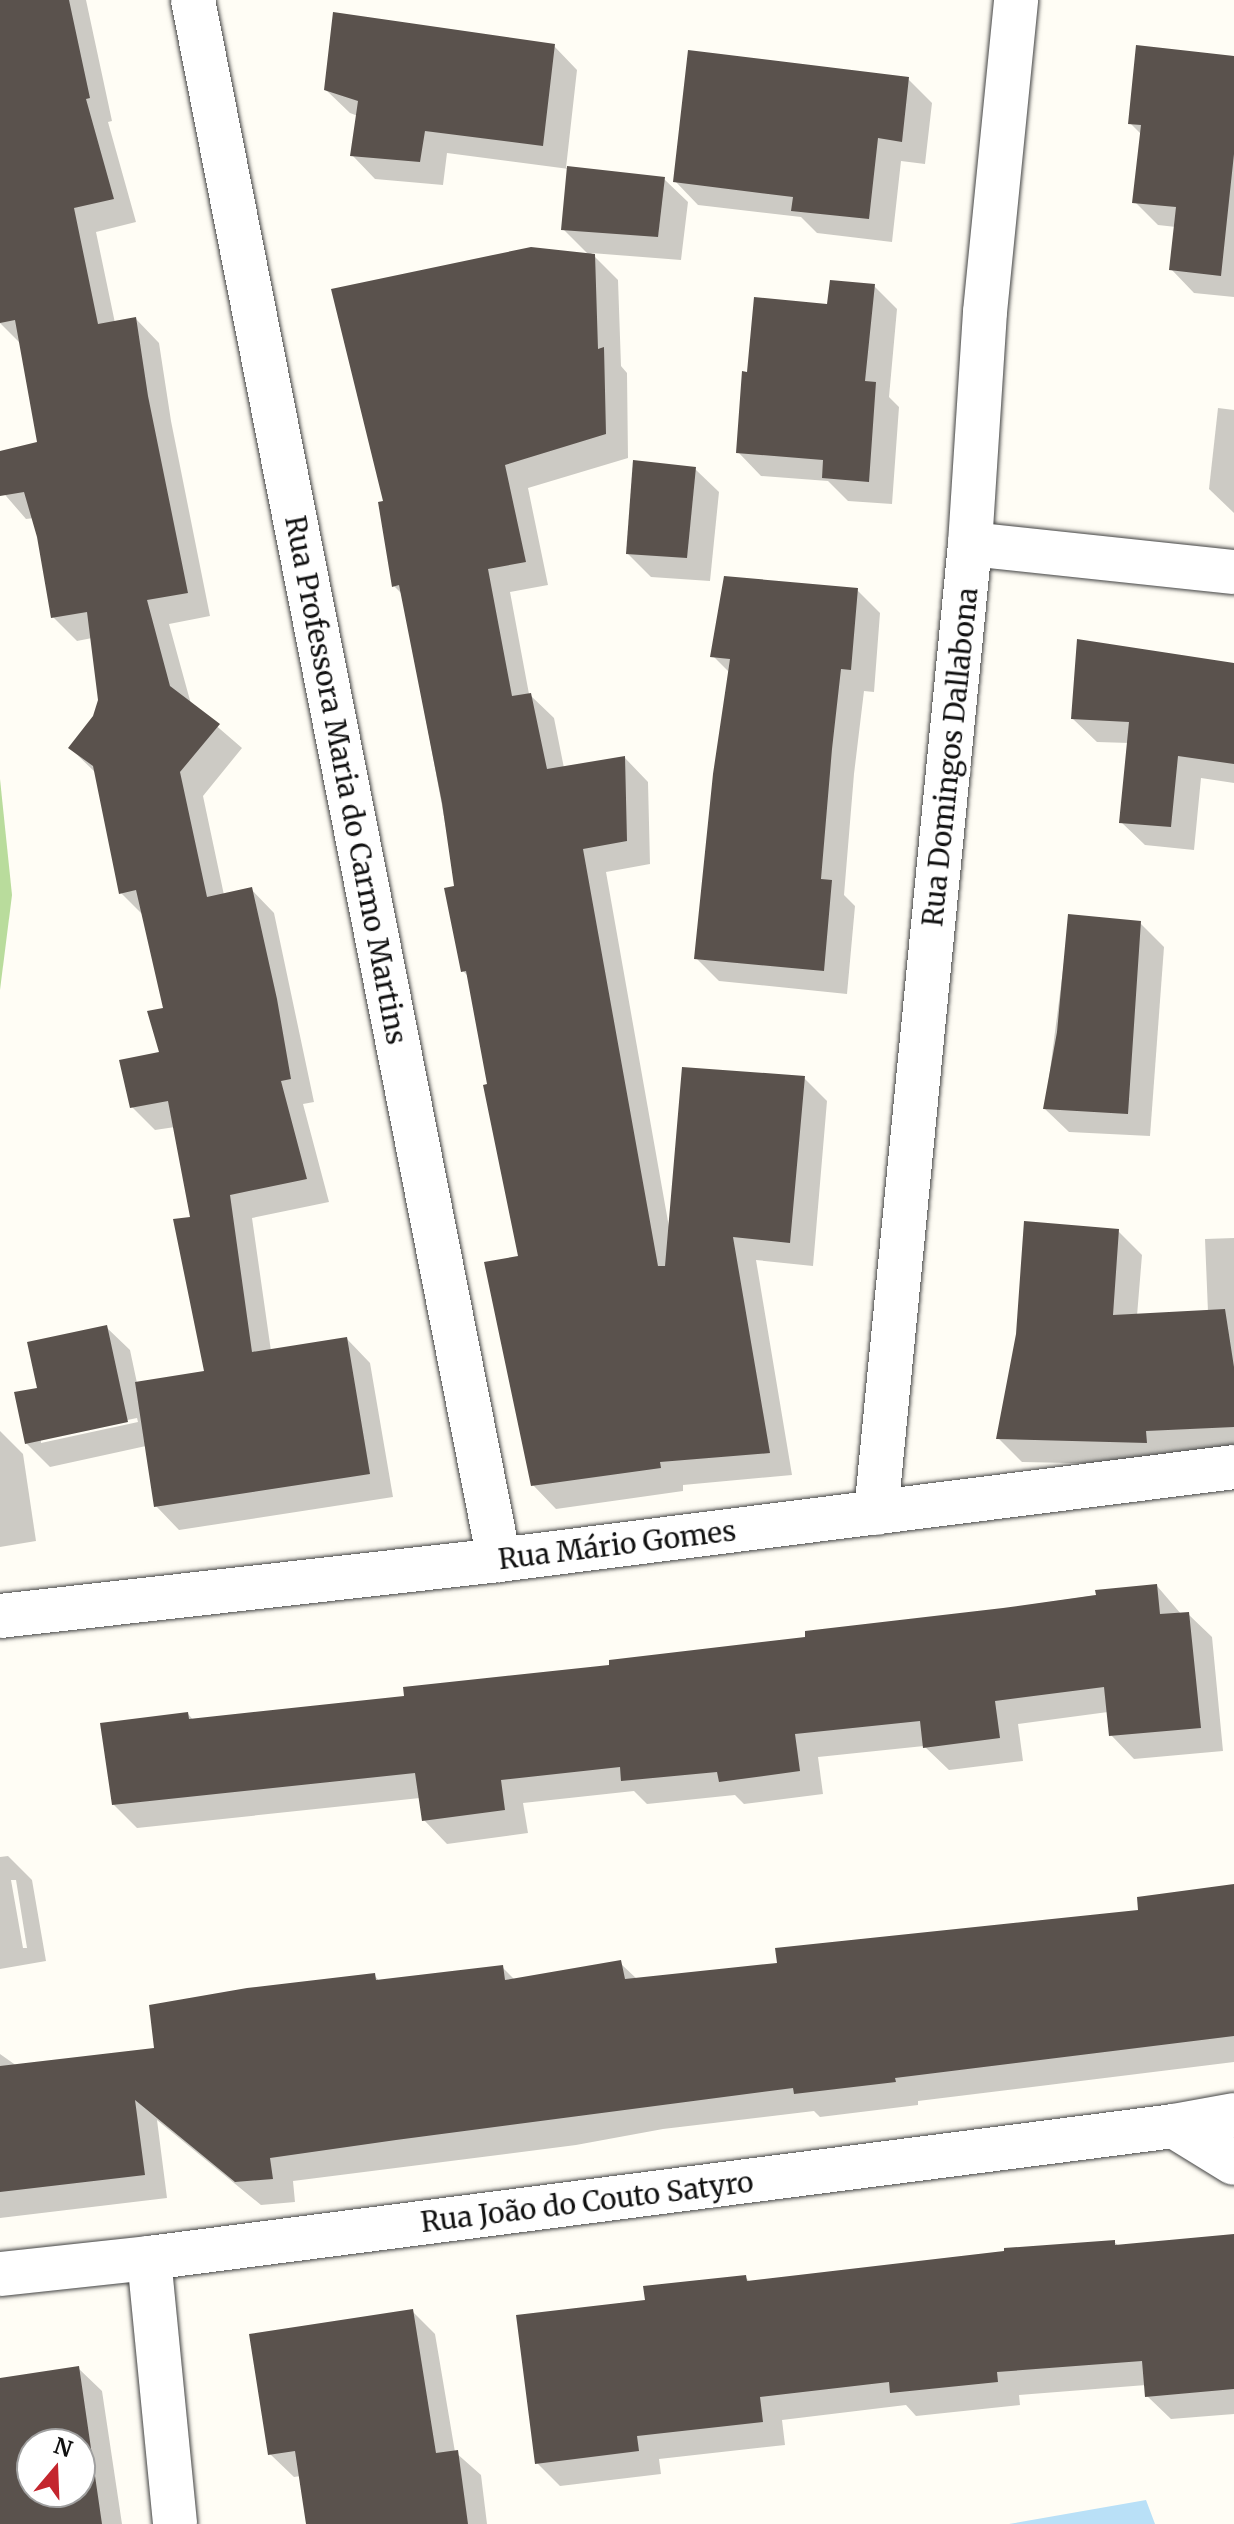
<!DOCTYPE html>
<meta charset="utf-8">
<style>
body{margin:0}
#map{position:relative;width:1234px;height:2524px;overflow:hidden;background:#fffdf5;font-family:Merriweather,serif}
div>[style]{position:absolute}
[style*='--x']{left:calc(var(--x)*1px);top:calc(var(--y)*1px);width:calc(var(--w)*1px);rotate:calc(var(--a)*1deg)}
.forest>*{inset:0;background:#b9dc9c}
.water>*{inset:0;background:#b9e0f7}
.shadow>*{inset:0;background:#0003}
.building>*{inset:0;background:#5a524d}
.roads{filter:drop-shadow(0 0 2px #444) drop-shadow(0 0 2px #444)}
.street>*{height:44px;margin:-22px;padding:0 22px;transform-origin:22px;border-radius:22px;background:#fff}
span{translate:-50% -50%;white-space:nowrap;text-align:center;line-height:1.15;-webkit-text-stroke:8px #fff;paint-order:stroke}
.street-label{font-size:28px;color:#111}
.north{position:absolute;left:16px;top:2428px;width:80px;height:80px;box-sizing:border-box;background:#fff;border:2px solid #a0a0a0;border-radius:50%;rotate:19deg;font-size:22px;font-weight:700;line-height:32px;text-align:center;color:#111}
.north::after{content:'';display:block;margin:auto;width:28px;height:36px;background:#c4262e;clip-path:polygon(50% 0,100% 100%,50% 72%,0 100%)}
</style>
<div id="map">
<div class="forest">
<i style="clip-path:polygon(0 779px,12px 895px,0 990px)"></i>
</div>
<div class="water">
<i style="clip-path:polygon(1146px 2500px,1155px 2524px,1009px 2524px)"></i>
</div>
<div class="shadow">
<i style="clip-path:polygon(evenodd,0 0,86px 0,112px 121px,108px 122px,136px 222px,96px 232px,115px 323px,136px 319px,159px 343px,171px 421px,210px 616px,169px 624px,191px 704px,242px 748px,203px 796px,224px 895px,251px 889px,274px 913px,314px 1102px,303px 1104px,329px 1202px,252px 1218px,271px 1351px,347px 1339px,370px 1363px,393px 1497px,179px 1530px,156px 1506px,146px 1446px,50px 1467px,26px 1443px,39px 1389px,106px 1327px,130px 1350px,137px 1383px,206px 1373px,193px 1219px,175px 1127px,155px 1130px,132px 1107px,161px 1054px,165px 1010px,143px 915px,121px 893px,96px 773px,70px 748px,95px 717px,100px 700px,92px 638px,77px 641px,53px 617px,34px 518px,26px 519px,0 489px,0 453px,39px 444px,22px 345px,0 323px,0 0,137px 1418px,138px 1422px,41px 1443px,41px 1438px,137px 1418px)"></i>
<i style="clip-path:polygon(554px 46px,577px 70px,566px 168px,664px 179px,688px 202px,681px 260px,591px 253px,618px 280px,621px 366px,627px 373px,628px 458px,528px 488px,548px 585px,510px 592px,529px 694px,554px 718px,564px 768px,625px 758px,648px 782px,650px 864px,606px 872px,669px 1227px,804px 1078px,827px 1101px,813px 1266px,756px 1260px,792px 1475px,683px 1485px,683px 1491px,556px 1509px,533px 1485px,521px 1258px,469px 977px,463px 971px,457px 887px,403px 595px,394px 586px,386px 502px,589px 255px,563px 229px,569px 169px,447px 153px,443px 185px,375px 179px,352px 155px,358px 116px,350px 113px,326px 90px)"></i>
<i style="clip-path:polygon(1234px 58px,1234px 297px,1194px 293px,1171px 269px,1176px 227px,1158px 225px,1135px 202px,1142px 135px,1130px 123px)"></i>
<i style="clip-path:polygon(908px 79px,932px 103px,925px 164px,901px 161px,892px 242px,817px 233px,801px 217px,698px 205px,675px 181px)"></i>
<i style="clip-path:polygon(874px 286px,897px 309px,889px 397px,899px 407px,892px 504px,848px 501px,828px 481px,761px 476px,738px 452px,749px 374px)"></i>
<i style="clip-path:polygon(1218px 408px,1234px 410px,1234px 513px,1209px 489px)"></i>
<i style="clip-path:polygon(695px 469px,719px 492px,710px 581px,651px 577px,628px 554px)"></i>
<i style="clip-path:polygon(857px 590px,880px 613px,874px 692px,864px 691px,854px 774px,844px 895px,855px 906px,847px 994px,719px 981px,696px 958px,730px 673px,713px 656px)"></i>
<i style="clip-path:polygon(1234px 665px,1234px 783px,1201px 778px,1194px 850px,1145px 845px,1121px 822px,1129px 743px,1097px 742px,1073px 719px)"></i>
<i style="clip-path:polygon(1070px 916px,1140px 923px,1164px 947px,1150px 1136px,1069px 1132px,1045px 1109px)"></i>
<i style="clip-path:polygon(1118px 1231px,1142px 1255px,1137px 1316px,1208px 1312px,1205px 1239px,1234px 1238px,1234px 1451px,1170px 1465px,1022px 1462px,998px 1438px)"></i>
<i style="clip-path:polygon(0 1431px,23px 1454px,36px 1541px,0 1547px)"></i>
<i style="clip-path:polygon(1157px 1586px,1181px 1614px,1188px 1614px,1212px 1637px,1223px 1751px,1134px 1759px,1111px 1735px,1108px 1712px,1018px 1724px,1023px 1761px,949px 1770px,924px 1746px,818px 1757px,823px 1794px,744px 1804px,735px 1795px,647px 1804px,634px 1791px,523px 1803px,528px 1833px,447px 1844px,424px 1820px,420px 1798px,137px 1828px,113px 1804px,188px 1714px,194px 1721px,406px 1698px)"></i>
<i style="clip-path:polygon(evenodd,8px 1856px,32px 1880px,46px 1961px,0 1969px,0 1857px,8px 1856px,11px 1880px,16px 1880px,27px 1948px,23px 1948px,11px 1880px)"></i>
<i style="clip-path:polygon(1234px 1886px,1234px 2062px,918px 2101px,918px 2105px,820px 2117px,814px 2111px,663px 2129px,576px 2145px,293px 2181px,295px 2202px,261px 2205px,157px 2120px,167px 2198px,0 2218px,0 2054px,17px 2066px,156px 2049px,374px 1975px,380px 1982px,502px 1967px,515px 1980px,620px 1963px,638px 1980px,780px 1965px,1141px 1912px)"></i>
<i style="clip-path:polygon(1234px 2236px,1234px 2414px,1171px 2419px,1147px 2396px,1146px 2385px,1019px 2395px,1020px 2405px,916px 2416px,906px 2405px,782px 2420px,785px 2445px,659px 2459px,661px 2474px,560px 2486px,537px 2463px,647px 2302px,745px 2277px,751px 2283px,1114px 2242px,1119px 2246px)"></i>
<i style="clip-path:polygon(412px 2311px,435px 2334px,455px 2452px,481px 2475px,487px 2524px,308px 2524px,301px 2476px,294px 2477px,270px 2454px)"></i>
<i style="clip-path:polygon(evenodd,78px 2368px,102px 2391px,122px 2524px,0 2524px,0 2380px,78px 2368px,32px 2444px,80px 2444px,80px 2492px,32px 2492px,32px 2444px)"></i>
</div>
<div class="building">
<i style="clip-path:polygon(0 0,69px 0,90px 98px,86px 99px,114px 199px,74px 208px,98px 324px,136px 317px,148px 396px,188px 593px,147px 600px,170px 686px,220px 724px,180px 772px,207px 897px,252px 887px,277px 999px,291px 1079px,281px 1081px,307px 1179px,230px 1195px,252px 1352px,347px 1337px,370px 1474px,154px 1507px,135px 1382px,204px 1371px,173px 1219px,190px 1217px,168px 1101px,130px 1108px,119px 1060px,159px 1052px,147px 1011px,163px 1008px,136px 890px,119px 894px,93px 766px,68px 748px,93px 716px,98px 700px,87px 612px,51px 618px,37px 537px,24px 492px,0 496px,0 451px,37px 442px,15px 320px,0 323px)"></i>
<i style="clip-path:polygon(333px 12px,555px 44px,543px 146px,425px 131px,420px 162px,350px 156px,358px 101px,324px 90px)"></i>
<i style="clip-path:polygon(1136px 45px,1234px 56px,1234px 154px,1221px 276px,1169px 270px,1176px 207px,1132px 203px,1141px 125px,1128px 124px)"></i>
<i style="clip-path:polygon(688px 50px,909px 77px,902px 142px,878px 138px,869px 219px,791px 211px,793px 197px,673px 182px)"></i>
<i style="clip-path:polygon(567px 166px,665px 177px,658px 237px,561px 230px)"></i>
<i style="clip-path:polygon(531px 247px,595px 254px,598px 349px,604px 347px,606px 434px,505px 465px,526px 562px,488px 569px,512px 696px,531px 693px,547px 769px,625px 756px,627px 841px,583px 849px,658px 1266px,665px 1266px,682px 1067px,805px 1076px,790px 1243px,733px 1237px,770px 1453px,660px 1462px,661px 1468px,531px 1486px,484px 1262px,518px 1256px,483px 1085px,487px 1084px,466px 971px,461px 972px,444px 888px,454px 886px,442px 803px,399px 585px,392px 587px,378px 502px,383px 501px,331px 289px)"></i>
<i style="clip-path:polygon(830px 280px,875px 284px,865px 381px,876px 382px,869px 482px,822px 478px,823px 460px,736px 453px,742px 371px,747px 372px,754px 297px,827px 304px)"></i>
<i style="clip-path:polygon(633px 460px,696px 467px,687px 558px,626px 554px)"></i>
<i style="clip-path:polygon(724px 576px,858px 588px,851px 670px,841px 669px,832px 749px,821px 879px,832px 880px,824px 971px,694px 959px,713px 774px,730px 659px,710px 657px)"></i>
<i style="clip-path:polygon(1077px 639px,1234px 663px,1234px 764px,1178px 756px,1171px 827px,1119px 823px,1129px 722px,1071px 719px)"></i>
<i style="clip-path:polygon(1068px 914px,1141px 921px,1128px 1114px,1043px 1109px,1057px 1032px)"></i>
<i style="clip-path:polygon(1024px 1221px,1119px 1229px,1113px 1315px,1225px 1309px,1234px 1367px,1234px 1427px,1146px 1431px,1147px 1443px,996px 1439px,1016px 1334px)"></i>
<i style="clip-path:polygon(107px 1325px,128px 1422px,25px 1444px,14px 1392px,37px 1388px,27px 1342px)"></i>
<i style="clip-path:polygon(1157px 1584px,1160px 1614px,1189px 1612px,1201px 1728px,1109px 1736px,1104px 1687px,995px 1701px,1000px 1738px,923px 1748px,920px 1721px,795px 1734px,800px 1771px,719px 1782px,717px 1772px,621px 1781px,620px 1767px,501px 1780px,505px 1810px,422px 1821px,415px 1773px,112px 1805px,100px 1723px,188px 1712px,189px 1719px,404px 1696px,403px 1687px,609px 1665px,609px 1660px,805px 1637px,805px 1631px,1003px 1608px,1096px 1595px,1095px 1590px)"></i>
<i style="clip-path:polygon(1234px 1884px,1234px 2036px,895px 2078px,896px 2082px,794px 2094px,793px 2088px,396px 2140px,270px 2158px,273px 2179px,235px 2182px,135px 2100px,145px 2175px,0 2192px,0 2066px,154px 2048px,149px 2005px,247px 1988px,375px 1973px,376px 1980px,503px 1965px,505px 1980px,621px 1960px,625px 1979px,777px 1963px,775px 1948px,1138px 1910px,1137px 1897px)"></i>
<i style="clip-path:polygon(1234px 2234px,1234px 2389px,1145px 2397px,1142px 2361px,997px 2372px,998px 2382px,890px 2393px,889px 2382px,760px 2397px,763px 2422px,637px 2436px,639px 2451px,535px 2464px,516px 2315px,645px 2300px,643px 2286px,746px 2275px,747px 2281px,1004px 2251px,1004px 2248px,1115px 2240px,1115px 2245px)"></i>
<i style="clip-path:polygon(413px 2309px,436px 2453px,458px 2450px,468px 2524px,306px 2524px,295px 2451px,268px 2455px,249px 2334px)"></i>
<i style="clip-path:polygon(evenodd,79px 2366px,102px 2524px,0 2524px,0 2378px,79px 2366px,32px 2444px,80px 2444px,80px 2492px,32px 2492px,32px 2444px)"></i>
</div>
<div class="roads">
<div class="street">
<i style="--x:193;--y:0;--w:1590;--a:78.9"></i>
<i style="--x:970;--y:544;--w:265;--a:6.1"></i>
<i style="--x:876;--y:1513;--w:974;--a:-84.46"></i>
<i style="--x:970;--y:544;--w:232;--a:-86.3"></i>
<i style="--x:985;--y:312;--w:314;--a:-84.3"></i>
<i style="--x:0;--y:1616;--w:502;--a:-6.4"></i>
<i style="--x:499;--y:1560;--w:741;--a:-7.21"></i>
<i style="--x:1174;--y:2126;--w:70;--a:31.7"></i>
<i style="--x:149;--y:2258;--w:267;--a:84.4"></i>
<i style="--x:0;--y:2274;--w:150;--a:-6.1"></i>
<i style="--x:149;--y:2258;--w:1033;--a:-7.34"></i>
<i style="--x:1174;--y:2126;--w:61;--a:-10.4"></i>
</div>
</div>
<div class="street-label">
<span style="left:950px;top:757px;rotate:-84deg">Rua Domingos Dallabona</span>
<span style="left:346px;top:780px;rotate:79deg">Rua Professora Maria do Carmo Martins</span>
<span style="left:617px;top:1545px;rotate:-7deg">Rua Mário Gomes</span>
<span style="left:587px;top:2202px;rotate:-7deg">Rua João do Couto Satyro</span>
</div>
<div class="north">N</div>
</div>
